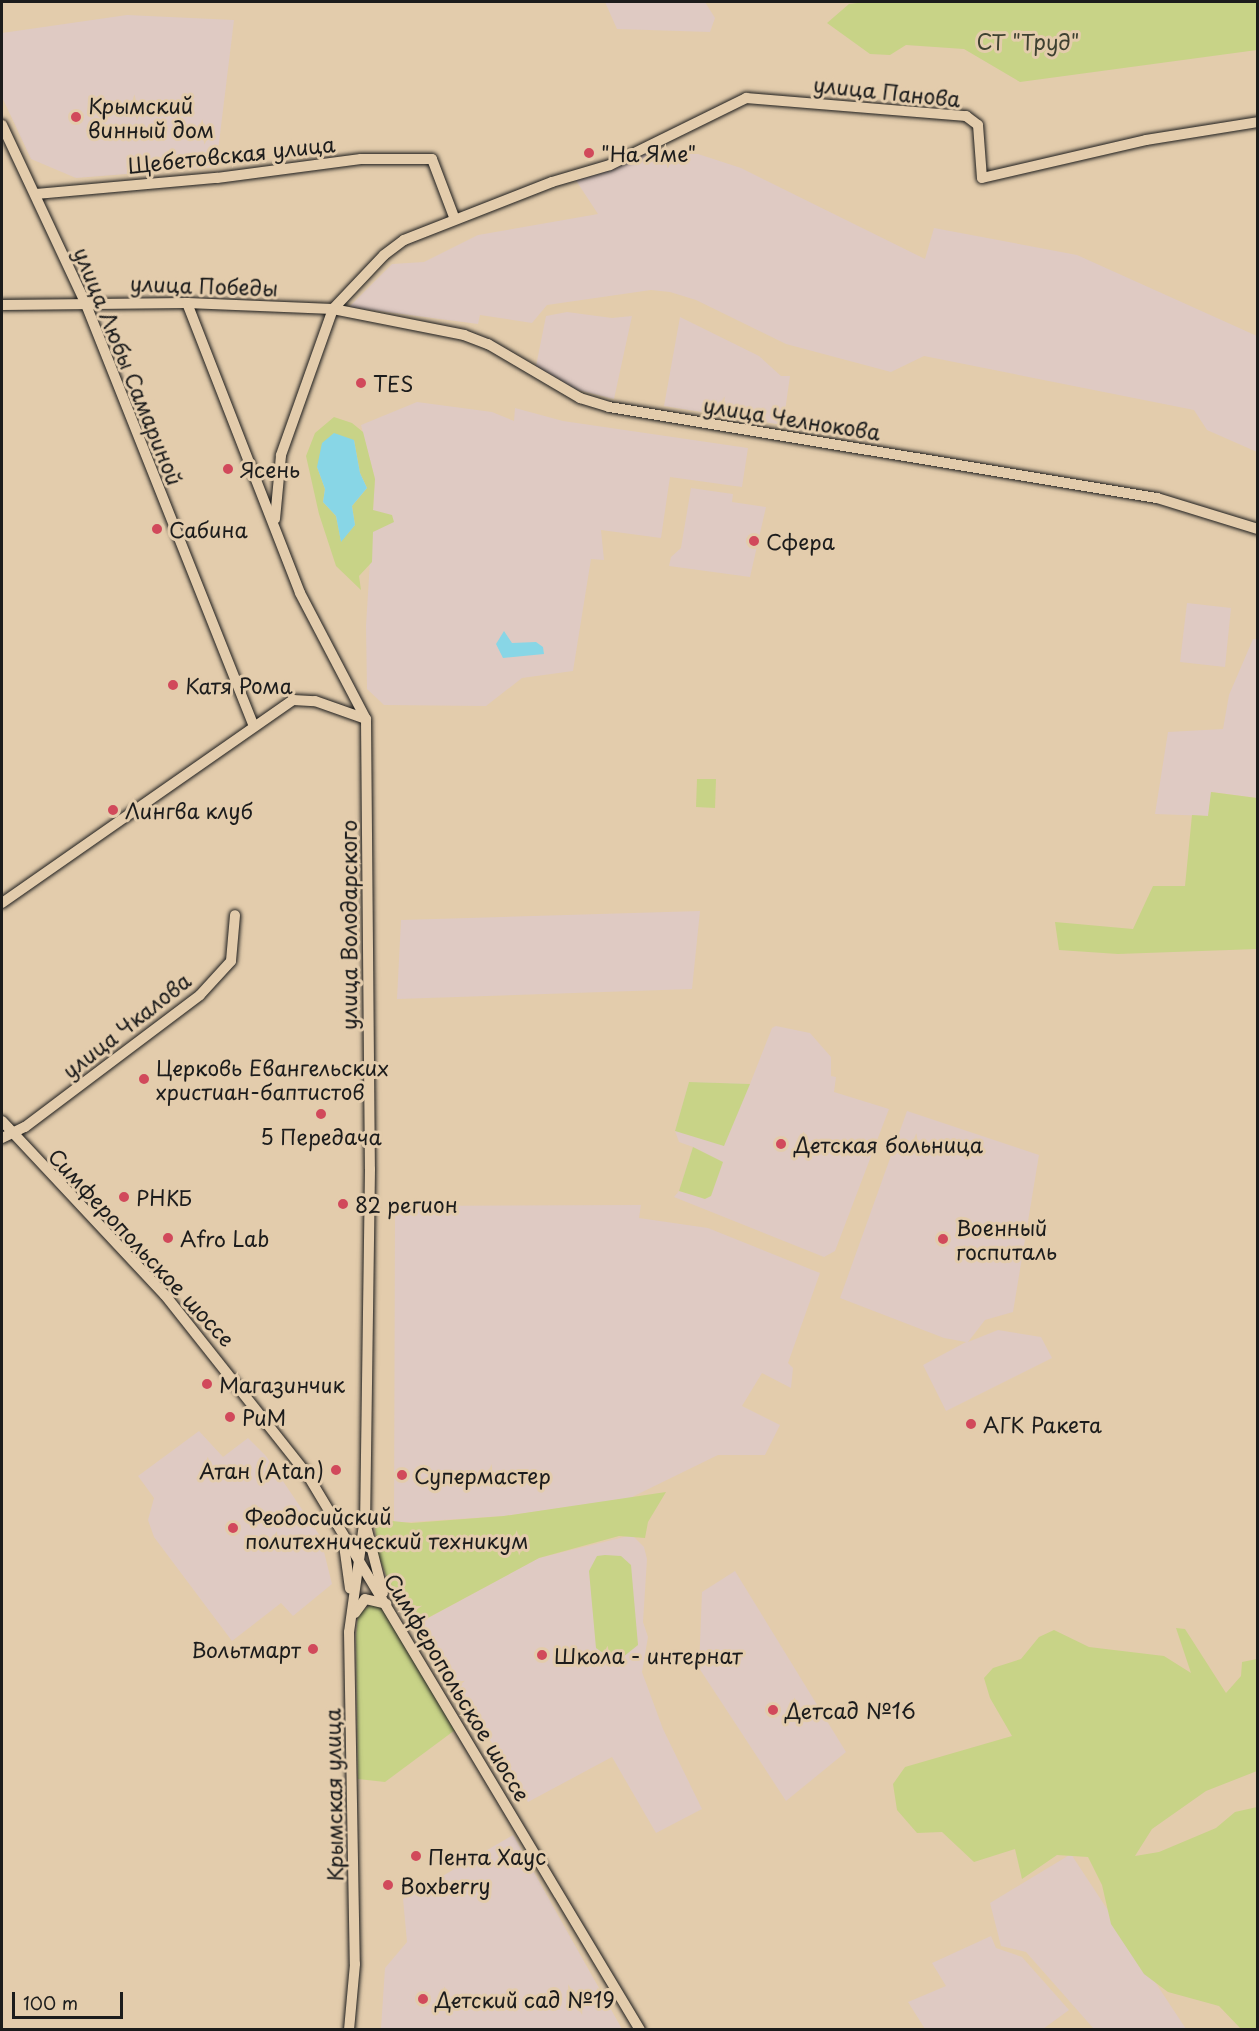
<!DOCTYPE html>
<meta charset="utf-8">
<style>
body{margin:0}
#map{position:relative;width:1259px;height:2031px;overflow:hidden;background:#e3ccac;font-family:"Playpen Sans",sans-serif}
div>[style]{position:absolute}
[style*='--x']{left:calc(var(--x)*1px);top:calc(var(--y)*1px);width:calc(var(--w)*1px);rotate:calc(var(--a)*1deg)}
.built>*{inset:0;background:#dfcac3}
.green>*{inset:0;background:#c8d387}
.water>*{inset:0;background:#88d6e6}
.roads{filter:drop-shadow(0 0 2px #1c1c1c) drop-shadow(0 0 2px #1c1c1c)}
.secondary>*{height:10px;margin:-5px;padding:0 5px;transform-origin:5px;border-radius:5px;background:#e3ccac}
.dots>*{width:16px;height:16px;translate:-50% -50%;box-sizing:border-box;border:3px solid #e3ccac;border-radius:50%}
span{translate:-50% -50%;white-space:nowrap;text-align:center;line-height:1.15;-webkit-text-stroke:6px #e3ccac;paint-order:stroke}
.park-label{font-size:21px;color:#3e4131}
.street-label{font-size:21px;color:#1c1c1c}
.poi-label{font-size:21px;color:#1c1c1c}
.left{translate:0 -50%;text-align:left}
.right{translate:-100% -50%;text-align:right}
.frame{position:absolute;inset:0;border:3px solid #1c1c1c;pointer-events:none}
.scale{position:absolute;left:12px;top:1992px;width:111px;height:27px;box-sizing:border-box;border:3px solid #1c1c1c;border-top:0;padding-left:8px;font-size:18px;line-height:21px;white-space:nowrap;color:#1c1c1c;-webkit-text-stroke:4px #e3ccac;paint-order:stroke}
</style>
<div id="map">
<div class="built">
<i style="clip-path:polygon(605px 2px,705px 2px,715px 18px,710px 32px,617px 29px)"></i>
<i style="clip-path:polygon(127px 15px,234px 20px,216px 167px,76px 178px,31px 159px,2px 97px,2px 33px)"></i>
<i style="clip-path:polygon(644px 154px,698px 154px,741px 168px,925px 259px,934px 228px,1077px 255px,1257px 336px,1257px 452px,1207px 430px,1194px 410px,924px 356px,891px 372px,786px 344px,696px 300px,670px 292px,651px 290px,547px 305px,532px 323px,480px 315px,478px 324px,349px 307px,392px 264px,424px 262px,478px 235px,598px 214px,575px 179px)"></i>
<i style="clip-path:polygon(567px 312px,612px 318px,632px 316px,614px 399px,566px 387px,536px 366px,546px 316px)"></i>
<i style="clip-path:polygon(680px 317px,759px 356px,781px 376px,790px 376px,783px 425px,664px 406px)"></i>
<i style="clip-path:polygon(417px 402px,492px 412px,514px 421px,515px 408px,563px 421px,748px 448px,742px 487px,670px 477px,661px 538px,601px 530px,604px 560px,591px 559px,573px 671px,522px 678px,486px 706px,384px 705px,367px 689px,366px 626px,375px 479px,361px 425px)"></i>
<i style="clip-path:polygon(691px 488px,733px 494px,732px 502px,766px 507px,750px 577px,669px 566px,671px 557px,681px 548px)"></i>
<i style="clip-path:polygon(1187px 603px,1231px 608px,1225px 667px,1180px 662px)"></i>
<i style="clip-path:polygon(1253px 639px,1257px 639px,1257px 798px,1212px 792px,1208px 816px,1155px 814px,1168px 732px,1223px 729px,1229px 695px)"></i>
<i style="clip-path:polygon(700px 911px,692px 989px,397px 999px,401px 920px)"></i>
<i style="clip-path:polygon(776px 1026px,810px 1033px,831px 1057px,831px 1076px,836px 1077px,834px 1092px,889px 1109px,835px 1251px,824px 1257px,674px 1197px,679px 1191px,693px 1147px,679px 1142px,675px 1131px,689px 1082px,750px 1084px,772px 1028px)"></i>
<i style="clip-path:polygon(907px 1111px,1039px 1155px,1013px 1312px,985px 1320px,968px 1342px,998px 1330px,1041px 1337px,1052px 1358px,946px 1411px,923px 1365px,966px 1342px,944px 1338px,840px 1298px)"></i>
<i style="clip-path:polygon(641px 1205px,639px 1218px,708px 1228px,820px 1273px,788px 1363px,793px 1368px,791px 1388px,762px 1373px,742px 1406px,780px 1425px,765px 1455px,718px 1455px,630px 1498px,504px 1516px,394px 1523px,395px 1206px)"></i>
<i style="clip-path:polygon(199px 1431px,223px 1457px,248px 1438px,266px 1456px,320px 1536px,332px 1584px,293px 1616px,281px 1603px,232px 1641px,154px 1537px,148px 1520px,154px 1498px,138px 1476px)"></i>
<i style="clip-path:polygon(632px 1535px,644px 1547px,647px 1559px,643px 1622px,648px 1637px,642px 1672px,663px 1729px,702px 1809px,656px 1833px,612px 1757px,528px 1802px,419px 1623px,539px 1558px)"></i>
<i style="clip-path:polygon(735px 1571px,846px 1752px,786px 1801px,699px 1668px,702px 1592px)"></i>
<i style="clip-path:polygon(513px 1835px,622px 2029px,381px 2029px,385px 1968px,407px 1942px,403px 1899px)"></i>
<i style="clip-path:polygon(1071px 1854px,1186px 2029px,1094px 2029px,1026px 1952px,1001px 1946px,990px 1903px)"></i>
<i style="clip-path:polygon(991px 1936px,996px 1948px,1022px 1957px,1069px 2010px,1043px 2029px,925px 2029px,908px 2002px,946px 1986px,932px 1963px)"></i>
</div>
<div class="green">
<i style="clip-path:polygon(865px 2px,1257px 2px,1257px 50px,1020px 82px,964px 49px,906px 45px,890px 55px,870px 54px,827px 23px,849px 4px)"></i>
<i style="clip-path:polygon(evenodd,334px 417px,352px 423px,363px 432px,375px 479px,373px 510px,392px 515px,394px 522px,373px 532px,372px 562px,359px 576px,361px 590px,336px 566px,319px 514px,306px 456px,315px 433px,334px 417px,354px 440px,360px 473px,367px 488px,352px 506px,355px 525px,341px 541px,336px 516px,323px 502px,325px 489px,317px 467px,354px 440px)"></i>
<i style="clip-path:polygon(697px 779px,716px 779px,715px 808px,696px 807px)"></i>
<i style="clip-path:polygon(1211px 792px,1257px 798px,1257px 949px,1118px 954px,1059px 950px,1055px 922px,1133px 929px,1153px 886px,1185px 886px,1192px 815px,1208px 816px)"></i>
<i style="clip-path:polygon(689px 1082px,750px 1084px,724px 1146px,675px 1131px)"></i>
<i style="clip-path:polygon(693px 1147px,723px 1162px,711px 1196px,705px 1199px,679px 1191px)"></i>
<i style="clip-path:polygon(666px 1492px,648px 1522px,645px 1538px,619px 1536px,539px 1558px,411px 1627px,399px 1609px,378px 1554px,374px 1519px,411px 1523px,504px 1516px)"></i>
<i style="clip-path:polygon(605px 1555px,621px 1556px,631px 1565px,638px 1645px,623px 1657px,607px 1656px,596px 1648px,589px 1571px,597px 1556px)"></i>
<i style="clip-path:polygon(370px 1605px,379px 1606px,387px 1615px,455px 1730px,385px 1782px,358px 1779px,356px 1636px,358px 1615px)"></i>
<i style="clip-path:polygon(1176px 1628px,1185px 1629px,1226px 1693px,1241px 1676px,1242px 1662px,1257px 1659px,1257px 1771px,1206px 1791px,1152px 1829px,1135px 1856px,1159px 1852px,1216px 1828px,1235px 1812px,1257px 1807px,1257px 2029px,1241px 2029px,1219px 2006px,1168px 1992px,1144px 1974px,1111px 1924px,1102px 1885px,1088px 1857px,1057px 1855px,1022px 1879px,1015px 1849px,974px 1862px,942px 1832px,917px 1833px,897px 1810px,893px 1784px,905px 1767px,1012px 1736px,990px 1698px,984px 1678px,993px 1668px,1021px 1659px,1039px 1637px,1054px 1630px,1089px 1647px,1164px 1656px,1191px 1673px)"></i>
</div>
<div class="water">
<i style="clip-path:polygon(334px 433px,354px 440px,360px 473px,367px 488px,352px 506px,355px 525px,341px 542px,336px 516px,323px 502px,325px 489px,317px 467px,322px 443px)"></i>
<i style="clip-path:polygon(504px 631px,512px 643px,536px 642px,543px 647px,544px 654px,503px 658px,496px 644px)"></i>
</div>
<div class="roads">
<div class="secondary">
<i style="--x:2;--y:125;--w:195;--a:64.9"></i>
<i style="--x:85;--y:302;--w:455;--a:68.3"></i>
<i style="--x:36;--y:194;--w:182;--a:-5.1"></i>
<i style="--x:217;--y:178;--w:145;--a:-7.5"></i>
<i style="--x:361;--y:159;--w:71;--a:0"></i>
<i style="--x:432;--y:159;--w:62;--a:69.2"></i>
<i style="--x:187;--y:303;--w:311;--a:68.7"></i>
<i style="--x:300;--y:593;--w:142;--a:62.4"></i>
<i style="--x:366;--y:719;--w:450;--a:89.5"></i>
<i style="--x:370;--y:1169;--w:348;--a:90.8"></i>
<i style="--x:365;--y:1517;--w:116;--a:97.9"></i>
<i style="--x:349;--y:1632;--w:332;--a:89"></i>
<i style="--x:355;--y:1964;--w:66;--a:95.2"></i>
<i style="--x:2;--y:305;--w:185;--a:-0.6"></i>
<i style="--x:187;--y:303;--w:146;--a:2.4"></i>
<i style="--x:333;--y:309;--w:134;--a:11.2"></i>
<i style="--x:464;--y:335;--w:26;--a:21"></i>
<i style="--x:488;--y:344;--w:107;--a:30.4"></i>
<i style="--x:580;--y:398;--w:30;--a:17"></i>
<i style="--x:609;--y:407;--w:556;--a:9.43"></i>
<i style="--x:1157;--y:498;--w:106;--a:17.1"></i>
<i style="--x:333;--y:309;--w:74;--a:-46.6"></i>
<i style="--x:384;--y:255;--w:25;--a:-37"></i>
<i style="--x:404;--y:240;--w:159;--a:-21.4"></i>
<i style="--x:552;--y:182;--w:60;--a:-16.3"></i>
<i style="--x:610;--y:165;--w:152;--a:-26.2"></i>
<i style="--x:746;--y:98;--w:221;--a:4.7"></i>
<i style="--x:966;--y:116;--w:15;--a:37"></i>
<i style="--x:978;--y:125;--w:53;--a:85.7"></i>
<i style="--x:982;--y:178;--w:168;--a:-13"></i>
<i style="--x:1146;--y:140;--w:113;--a:-9.1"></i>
<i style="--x:275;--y:519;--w:64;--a:-84.6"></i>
<i style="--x:281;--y:455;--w:155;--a:-70.4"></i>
<i style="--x:2;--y:903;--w:355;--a:-34.9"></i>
<i style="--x:293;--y:700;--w:22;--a:3"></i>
<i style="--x:315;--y:701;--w:54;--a:19.4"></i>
<i style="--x:2;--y:1121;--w:238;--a:46.9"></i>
<i style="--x:165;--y:1295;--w:228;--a:51.6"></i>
<i style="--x:307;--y:1474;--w:648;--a:59.08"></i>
<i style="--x:2;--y:1138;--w:25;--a:-26"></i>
<i style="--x:25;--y:1127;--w:219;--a:-37"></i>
<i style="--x:200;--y:995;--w:46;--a:-47.6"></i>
<i style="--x:231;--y:961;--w:46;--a:-85"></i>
<i style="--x:366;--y:1526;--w:69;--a:75.8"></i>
<i style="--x:344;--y:1545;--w:44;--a:82.2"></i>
<i style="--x:355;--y:1613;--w:17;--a:-54"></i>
<i style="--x:365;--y:1599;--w:22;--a:13"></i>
</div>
</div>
<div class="dots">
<i style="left:76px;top:117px;background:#d1495b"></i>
<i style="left:589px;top:153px;background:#d1495b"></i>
<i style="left:361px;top:383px;background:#d1495b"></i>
<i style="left:228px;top:469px;background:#d1495b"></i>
<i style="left:157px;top:529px;background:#d1495b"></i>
<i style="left:754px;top:541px;background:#d1495b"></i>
<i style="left:173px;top:685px;background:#d1495b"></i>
<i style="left:113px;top:810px;background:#d1495b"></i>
<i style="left:144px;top:1079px;background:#d1495b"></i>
<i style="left:321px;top:1114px;background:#d1495b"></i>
<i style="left:781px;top:1144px;background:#d1495b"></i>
<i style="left:124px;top:1197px;background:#d1495b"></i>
<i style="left:343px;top:1204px;background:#d1495b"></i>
<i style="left:168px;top:1238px;background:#d1495b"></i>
<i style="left:943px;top:1239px;background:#d1495b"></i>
<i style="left:207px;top:1384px;background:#d1495b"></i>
<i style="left:230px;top:1417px;background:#d1495b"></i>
<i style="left:971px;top:1424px;background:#d1495b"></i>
<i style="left:336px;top:1470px;background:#d1495b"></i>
<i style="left:402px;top:1475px;background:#d1495b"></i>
<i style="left:233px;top:1528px;background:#d1495b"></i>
<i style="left:313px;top:1649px;background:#d1495b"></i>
<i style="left:542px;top:1655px;background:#d1495b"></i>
<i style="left:773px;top:1710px;background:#d1495b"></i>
<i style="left:416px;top:1856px;background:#d1495b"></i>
<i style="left:388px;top:1885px;background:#d1495b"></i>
<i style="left:423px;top:1999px;background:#d1495b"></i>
</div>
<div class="park-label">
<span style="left:1028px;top:41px">СТ "Труд"</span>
</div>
<div class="street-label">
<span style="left:887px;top:91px;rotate:6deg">улица Панова</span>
<span style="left:231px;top:154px;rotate:-6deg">Щебетовская улица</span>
<span style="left:204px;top:285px;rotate:2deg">улица Победы</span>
<span style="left:129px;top:366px;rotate:68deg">улица Любы Самариной</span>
<span style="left:792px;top:418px;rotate:9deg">улица Челнокова</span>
<span style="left:348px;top:925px;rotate:-90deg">улица Володарского</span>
<span style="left:126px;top:1025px;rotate:-38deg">улица Чкалова</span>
<span style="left:142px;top:1247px;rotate:47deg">Симферопольское шоссе</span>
<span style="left:458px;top:1687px;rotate:59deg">Симферопольское шоссе</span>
<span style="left:333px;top:1795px;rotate:-91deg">Крымская улица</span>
</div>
<div class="poi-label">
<span class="left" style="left:88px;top:117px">Крымский<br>винный дом</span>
<span class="left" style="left:601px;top:153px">"На Яме"</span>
<span class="left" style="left:373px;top:383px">TES</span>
<span class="left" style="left:240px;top:469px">Ясень</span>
<span class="left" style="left:169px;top:529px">Сабина</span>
<span class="left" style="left:766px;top:541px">Сфера</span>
<span class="left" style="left:185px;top:685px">Катя Рома</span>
<span class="left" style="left:125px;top:810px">Лингва клуб</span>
<span class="left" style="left:156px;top:1079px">Церковь Евангельских<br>христиан-баптистов</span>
<span style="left:321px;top:1136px">5 Передача</span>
<span class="left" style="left:794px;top:1144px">Детская больница</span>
<span class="left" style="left:136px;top:1197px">РНКБ</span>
<span class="left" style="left:355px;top:1204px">82 регион</span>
<span class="left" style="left:956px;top:1239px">Военный<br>госпиталь</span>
<span class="left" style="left:180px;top:1238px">Afro Lab</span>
<span class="left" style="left:219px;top:1384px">Магазинчик</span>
<span class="left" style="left:242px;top:1417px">РиМ</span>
<span class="left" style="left:983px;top:1424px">АГК Ракета</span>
<span class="right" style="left:324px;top:1470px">Атан (Atan)</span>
<span class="left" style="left:414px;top:1475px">Супермастер</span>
<span class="left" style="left:245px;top:1528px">Феодосийский<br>политехнический техникум</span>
<span class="right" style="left:301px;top:1649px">Вольтмарт</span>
<span class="left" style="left:554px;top:1655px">Школа - интернат</span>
<span class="left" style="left:785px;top:1710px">Детсад №16</span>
<span class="left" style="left:428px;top:1856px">Пента Хаус</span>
<span class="left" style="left:400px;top:1885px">Boxberry</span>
<span class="left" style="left:435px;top:1999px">Детский сад №19</span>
</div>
<div class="frame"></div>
<div class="scale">100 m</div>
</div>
